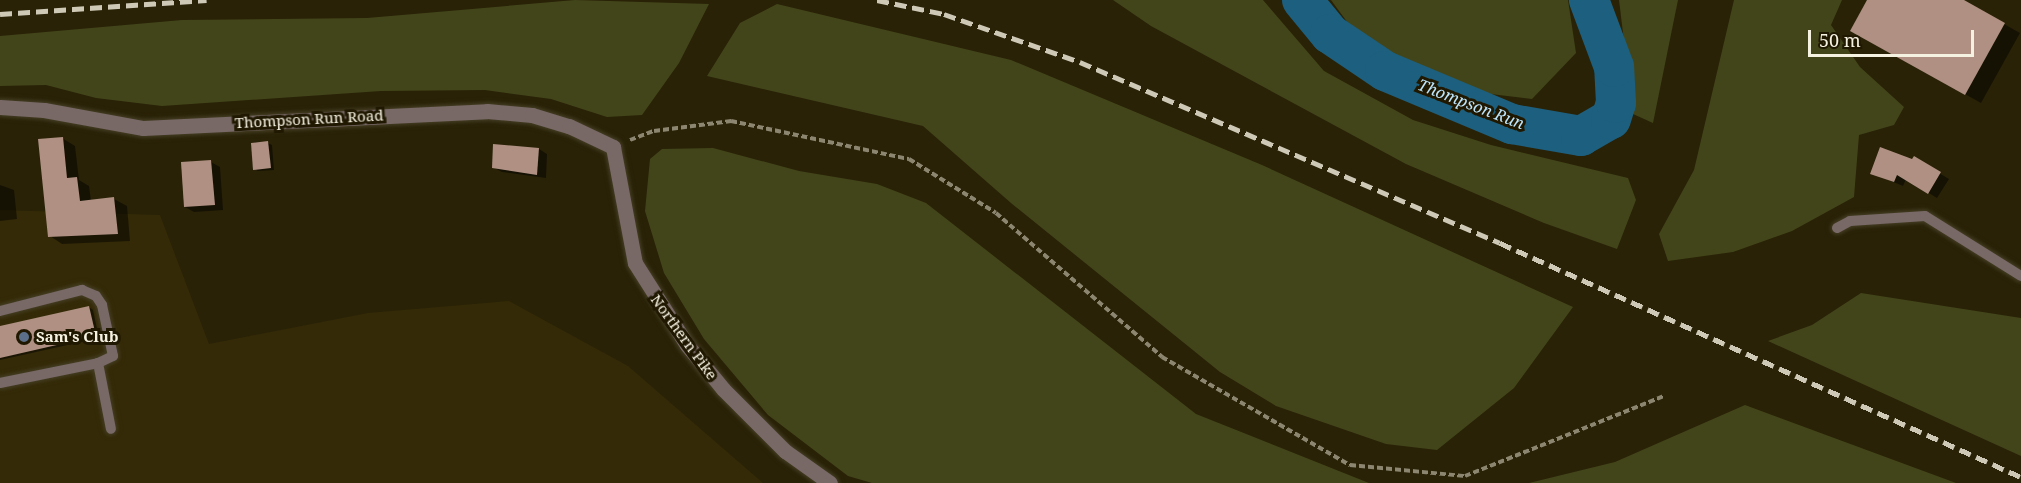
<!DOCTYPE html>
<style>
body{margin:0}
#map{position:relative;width:2021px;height:483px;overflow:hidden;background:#292207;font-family:"Noto Serif",serif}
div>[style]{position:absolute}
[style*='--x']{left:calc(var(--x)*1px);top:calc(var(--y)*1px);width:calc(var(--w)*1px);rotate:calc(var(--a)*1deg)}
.built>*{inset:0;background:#342a07}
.green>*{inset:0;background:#42451a}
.shadow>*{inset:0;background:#0007}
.river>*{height:40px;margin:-20px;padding:0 20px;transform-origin:20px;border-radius:20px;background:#1d5f7e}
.building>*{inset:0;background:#af9083}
.path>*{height:4px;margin-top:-2px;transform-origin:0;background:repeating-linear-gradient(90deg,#8c8670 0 6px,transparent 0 9px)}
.roads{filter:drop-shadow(0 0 2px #463f26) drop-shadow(0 0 2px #463f26)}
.service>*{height:10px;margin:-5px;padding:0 5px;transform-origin:5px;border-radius:5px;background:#786967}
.tertiary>*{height:15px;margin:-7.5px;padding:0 7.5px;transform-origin:7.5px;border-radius:7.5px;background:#786967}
.rail>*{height:4.5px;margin-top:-2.25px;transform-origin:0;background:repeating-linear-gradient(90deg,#cec9b7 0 12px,transparent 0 18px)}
.dots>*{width:16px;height:16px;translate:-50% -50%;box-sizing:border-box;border:3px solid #201801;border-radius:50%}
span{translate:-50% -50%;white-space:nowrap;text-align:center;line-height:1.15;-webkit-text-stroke:6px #201801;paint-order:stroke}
.street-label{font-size:15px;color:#f6f2e2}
.poi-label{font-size:15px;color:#f6f2e2;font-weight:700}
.left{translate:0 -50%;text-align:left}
.water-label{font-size:16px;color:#bde5fc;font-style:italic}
.scale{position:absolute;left:1808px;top:30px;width:166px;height:27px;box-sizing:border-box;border:3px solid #f6f2e2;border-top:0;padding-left:8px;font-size:18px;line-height:21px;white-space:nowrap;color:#f6f2e2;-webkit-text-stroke:4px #201801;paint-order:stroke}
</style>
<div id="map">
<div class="built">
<i style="clip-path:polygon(0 210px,160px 215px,209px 344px,368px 313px,509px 301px,628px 366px,763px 483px,0 483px)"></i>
</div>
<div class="green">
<i style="clip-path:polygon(575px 0,709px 4px,679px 63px,642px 115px,607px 117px,551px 99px,485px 90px,381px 91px,162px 106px,96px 98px,46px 85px,0 86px,0 36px,182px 20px,367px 18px)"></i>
<i style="clip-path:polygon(1113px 0,1263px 0,1324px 71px,1413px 120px,1491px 145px,1628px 178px,1636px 200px,1617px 249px,1544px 223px,1406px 164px,1151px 26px)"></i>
<i style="clip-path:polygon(1331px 0,1568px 0,1576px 53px,1532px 99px,1457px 90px,1356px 34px)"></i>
<i style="clip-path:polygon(1619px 0,1678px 0,1653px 123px,1633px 114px)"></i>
<i style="clip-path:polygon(1734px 0,1842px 0,1831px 25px,1860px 67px,1904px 107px,1894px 125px,1859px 135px,1854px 197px,1792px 231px,1733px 252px,1668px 261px,1659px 234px,1694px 170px)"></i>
<i style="clip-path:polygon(777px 4px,1011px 60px,1262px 165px,1573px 307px,1514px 388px,1437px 450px,1386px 444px,1276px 406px,1220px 372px,1011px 203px,923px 126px,707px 76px,740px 23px)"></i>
<i style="clip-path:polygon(713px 148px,799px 171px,877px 184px,926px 203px,1196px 414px,1369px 483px,872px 483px,848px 476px,768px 415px,704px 339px,664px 273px,645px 211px,650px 159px,662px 149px)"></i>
<i style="clip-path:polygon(1861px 293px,2021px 318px,2021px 456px,1768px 341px,1812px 325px)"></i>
<i style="clip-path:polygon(1745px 405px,1956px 483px,1529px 483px,1615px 462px)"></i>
</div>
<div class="shadow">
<i style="clip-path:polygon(1869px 0,1961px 0,2020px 33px,1981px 103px,1852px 31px)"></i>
<i style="clip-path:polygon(62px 138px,75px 146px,79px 180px,89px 186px,91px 201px,114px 199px,127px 206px,130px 241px,62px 244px,50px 236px)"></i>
<i style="clip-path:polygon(268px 143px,272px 145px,274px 170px,258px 171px,254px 169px)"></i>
<i style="clip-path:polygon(539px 149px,547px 154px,546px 178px,502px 172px,493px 167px)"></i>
<i style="clip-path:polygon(1914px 158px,1949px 179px,1937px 198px,1906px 179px,1903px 186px,1872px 173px)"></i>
<i style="clip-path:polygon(211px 162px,220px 167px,223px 210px,194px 212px,185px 207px)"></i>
<i style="clip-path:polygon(0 185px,14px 190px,17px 219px,0 221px)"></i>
<i style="clip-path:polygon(89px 307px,93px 310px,99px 338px,0 360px,0 327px)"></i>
</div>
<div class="river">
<i style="--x:1302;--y:0;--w:44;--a:50.5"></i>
<i style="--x:1330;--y:34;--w:66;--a:33.9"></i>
<i style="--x:1385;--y:71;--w:138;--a:22.7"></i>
<i style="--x:1512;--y:124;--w:70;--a:9.9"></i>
<i style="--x:1581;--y:136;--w:34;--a:-30"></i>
<i style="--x:1611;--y:119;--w:17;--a:-73"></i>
<i style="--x:1616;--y:103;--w:36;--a:-93"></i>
<i style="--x:1614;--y:67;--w:72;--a:-110.5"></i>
</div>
<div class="building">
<i style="clip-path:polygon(1867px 0,1964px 0,2005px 23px,1965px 95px,1850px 31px)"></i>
<i style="clip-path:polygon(63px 137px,67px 178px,77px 177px,80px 201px,114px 197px,118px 234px,48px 237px,38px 139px)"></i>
<i style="clip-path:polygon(268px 141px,271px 168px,253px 170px,251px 143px)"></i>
<i style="clip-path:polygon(493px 144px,539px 148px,537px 175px,492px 168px)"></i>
<i style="clip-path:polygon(1880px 147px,1912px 159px,1914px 156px,1941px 172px,1928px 194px,1897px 175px,1894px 182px,1870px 174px)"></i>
<i style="clip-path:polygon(211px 160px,215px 205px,184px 207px,181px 162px)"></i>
<i style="clip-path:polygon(89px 306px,96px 336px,0 358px,0 326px)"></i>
</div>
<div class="path">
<i style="--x:630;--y:140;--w:26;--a:-21"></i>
<i style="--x:654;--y:131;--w:78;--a:-7.4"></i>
<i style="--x:731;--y:121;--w:182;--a:12.1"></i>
<i style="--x:909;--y:159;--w:102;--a:31.8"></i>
<i style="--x:996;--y:213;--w:220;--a:40.9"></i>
<i style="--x:1162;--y:357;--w:217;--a:29.9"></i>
<i style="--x:1350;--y:465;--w:116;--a:5.5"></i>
<i style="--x:1465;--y:476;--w:214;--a:-21.9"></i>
</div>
<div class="roads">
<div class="service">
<i style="--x:1837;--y:228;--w:15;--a:-28"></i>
<i style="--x:1850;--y:221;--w:75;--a:-3.8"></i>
<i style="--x:1925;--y:216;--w:113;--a:32"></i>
<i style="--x:0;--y:311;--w:85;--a:-14.4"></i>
<i style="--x:82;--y:290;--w:15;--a:23"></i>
<i style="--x:96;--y:296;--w:11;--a:56"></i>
<i style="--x:102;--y:305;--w:52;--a:77.8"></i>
<i style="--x:113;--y:356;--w:17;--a:155"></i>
<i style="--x:0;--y:383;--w:100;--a:-11.5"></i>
<i style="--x:98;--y:363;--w:67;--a:78.9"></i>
</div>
<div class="tertiary">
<i style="--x:0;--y:107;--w:44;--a:3.9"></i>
<i style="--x:44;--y:110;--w:101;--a:10.3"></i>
<i style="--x:143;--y:128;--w:344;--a:-2.8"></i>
<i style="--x:487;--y:111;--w:45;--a:5.1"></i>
<i style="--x:532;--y:115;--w:39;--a:17"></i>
<i style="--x:569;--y:126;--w:49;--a:25.5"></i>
<i style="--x:613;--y:147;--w:118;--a:79.3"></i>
<i style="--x:635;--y:263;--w:97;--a:57.6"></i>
<i style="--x:687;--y:345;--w:57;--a:50.7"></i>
<i style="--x:723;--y:389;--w:88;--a:45"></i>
<i style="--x:785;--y:451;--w:55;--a:35.4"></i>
</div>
</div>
<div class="rail">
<i style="--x:877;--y:0;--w:68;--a:11.8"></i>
<i style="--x:944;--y:14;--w:144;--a:19.4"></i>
<i style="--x:1080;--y:62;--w:457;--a:23.3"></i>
<i style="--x:1500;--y:243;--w:571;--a:24.19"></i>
<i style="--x:0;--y:14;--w:207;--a:-3.9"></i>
</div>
<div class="dots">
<i style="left:24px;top:337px;background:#5c6f8a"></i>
</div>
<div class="street-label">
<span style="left:309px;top:119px;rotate:-3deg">Thompson Run Road</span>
<span style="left:684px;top:337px;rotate:54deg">Northern Pike</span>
</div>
<div class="poi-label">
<span class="left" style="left:36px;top:337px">Sam's Club</span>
</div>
<div class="water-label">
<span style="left:1471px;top:104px;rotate:21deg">Thompson Run</span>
</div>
<div class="scale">50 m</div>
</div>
